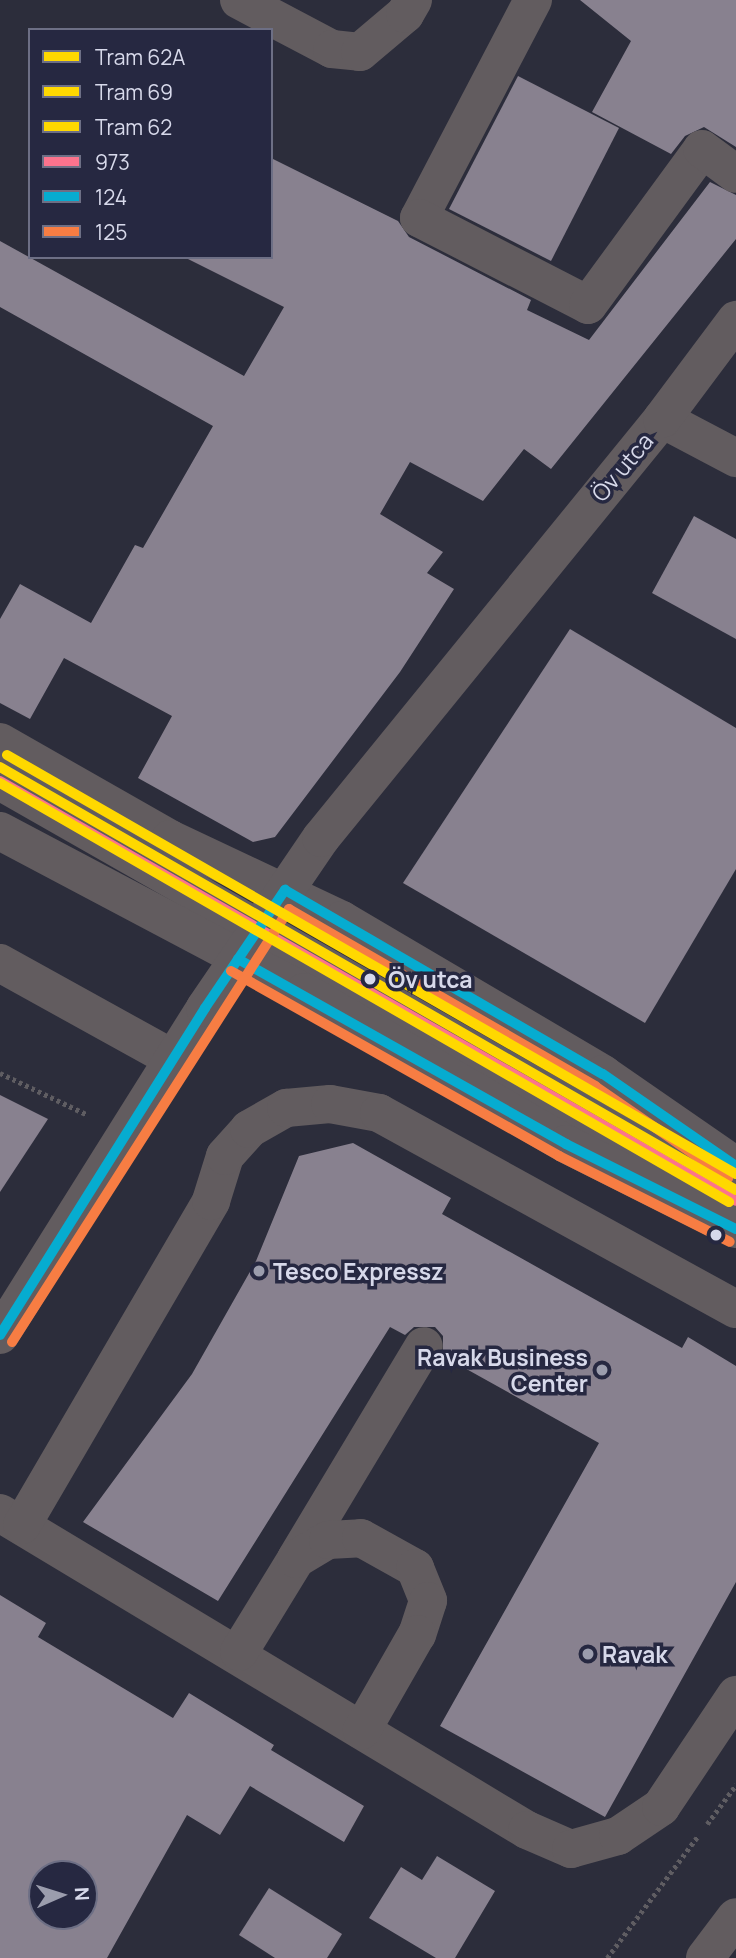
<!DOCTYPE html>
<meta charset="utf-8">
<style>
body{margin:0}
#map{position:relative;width:736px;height:1958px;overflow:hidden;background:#2c2d3b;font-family:Manrope,sans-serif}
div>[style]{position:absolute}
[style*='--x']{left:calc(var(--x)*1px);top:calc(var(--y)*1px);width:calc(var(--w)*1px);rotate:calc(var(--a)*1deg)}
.building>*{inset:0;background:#88818f}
.path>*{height:4.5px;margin-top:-2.25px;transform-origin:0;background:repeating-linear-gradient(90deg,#5f5d62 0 3.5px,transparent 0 7px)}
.minor>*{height:38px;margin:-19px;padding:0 19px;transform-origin:19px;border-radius:19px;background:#625c5f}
.bus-1>*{height:10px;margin:-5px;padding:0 5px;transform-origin:5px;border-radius:5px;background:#fc738d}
.bus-2>*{height:10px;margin:-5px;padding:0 5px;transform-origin:5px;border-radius:5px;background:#06acd0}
.bus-3>*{height:10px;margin:-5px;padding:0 5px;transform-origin:5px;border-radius:5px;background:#f77d43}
.tram-1>*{height:10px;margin:-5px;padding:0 5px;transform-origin:5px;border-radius:5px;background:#ffd800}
.tram-2>*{height:10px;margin:-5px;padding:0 5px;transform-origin:5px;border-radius:5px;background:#ffd800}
.tram-3>*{height:10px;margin:-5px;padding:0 5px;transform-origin:5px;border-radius:5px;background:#ffd800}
.dots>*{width:19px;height:19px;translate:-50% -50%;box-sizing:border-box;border:4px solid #262841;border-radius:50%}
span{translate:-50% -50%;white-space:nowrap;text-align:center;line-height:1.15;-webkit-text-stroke:7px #262841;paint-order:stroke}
.street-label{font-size:23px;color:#d7d9ea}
.stop-label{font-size:23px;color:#d7d9ea;font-weight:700}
.left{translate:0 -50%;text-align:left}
.poi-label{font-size:23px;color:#d7d9ea;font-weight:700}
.right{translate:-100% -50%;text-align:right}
.legend{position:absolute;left:28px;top:28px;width:245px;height:231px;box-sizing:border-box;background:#262841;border:2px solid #6d6f85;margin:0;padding:9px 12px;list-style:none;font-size:21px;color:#d7d9ea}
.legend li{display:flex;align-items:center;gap:14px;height:35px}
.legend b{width:35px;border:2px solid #6d6f85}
.north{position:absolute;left:28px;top:1860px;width:70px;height:70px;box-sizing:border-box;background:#262841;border:2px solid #6d6f85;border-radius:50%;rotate:87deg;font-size:19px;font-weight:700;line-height:28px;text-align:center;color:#d7d9ea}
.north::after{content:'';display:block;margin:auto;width:24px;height:32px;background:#9b9dad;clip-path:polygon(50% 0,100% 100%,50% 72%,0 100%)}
</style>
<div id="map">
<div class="building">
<i style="clip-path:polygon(580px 0,736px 0,736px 147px,704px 127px,685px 136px,671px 154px,592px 112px,631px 41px)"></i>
<i style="clip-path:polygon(518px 76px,619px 128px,551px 261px,449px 209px)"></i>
<i style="clip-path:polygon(271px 158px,398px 221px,409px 237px,531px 300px,527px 310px,589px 340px,710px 182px,736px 195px,736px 239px,551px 469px,524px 449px,483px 501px,410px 462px,380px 514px,443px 552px,427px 573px,454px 589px,400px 672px,275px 837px,253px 842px,138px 778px,172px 716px,64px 658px,30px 719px,0 703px,0 619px,20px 584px,91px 623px,135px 545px,143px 548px,213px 426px,0 307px,0 241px,244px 376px,284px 307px,184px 257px,271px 257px)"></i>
<i style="clip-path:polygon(694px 516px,736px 539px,736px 639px,652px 593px)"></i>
<i style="clip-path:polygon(570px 629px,736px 728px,736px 869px,645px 1023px,403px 883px)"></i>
<i style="clip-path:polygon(0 1095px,48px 1119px,0 1192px)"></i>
<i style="clip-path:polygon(353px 1143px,451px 1198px,442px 1214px,682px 1348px,688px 1337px,736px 1366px,736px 1582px,605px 1817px,440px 1726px,599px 1443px,443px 1356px,443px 1336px,435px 1327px,414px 1327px,405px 1335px,390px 1327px,218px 1601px,83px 1522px,192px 1374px,256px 1261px,299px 1156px)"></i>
<i style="clip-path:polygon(evenodd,0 1595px,46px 1623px,38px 1637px,173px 1718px,189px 1693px,274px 1745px,271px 1750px,364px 1806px,344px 1842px,250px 1786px,220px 1835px,187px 1815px,107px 1958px,0 1958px,0 1595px,42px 1874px,84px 1874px,84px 1916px,42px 1916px,42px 1874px)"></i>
<i style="clip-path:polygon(437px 1856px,495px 1891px,455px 1958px,436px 1958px,369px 1918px,401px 1867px,422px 1880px)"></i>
<i style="clip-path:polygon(269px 1888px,342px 1934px,327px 1958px,275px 1958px,239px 1935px)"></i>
</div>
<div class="path">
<i style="--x:0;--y:1073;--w:95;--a:25.5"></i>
<i style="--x:707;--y:1824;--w:49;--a:-53.4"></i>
<i style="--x:607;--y:1958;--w:152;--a:-53.3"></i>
</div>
<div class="minor">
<i style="--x:239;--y:0;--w:105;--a:27.8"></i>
<i style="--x:332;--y:49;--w:28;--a:6"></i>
<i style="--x:360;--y:52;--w:59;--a:-40.2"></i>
<i style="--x:405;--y:14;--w:16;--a:-60"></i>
<i style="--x:533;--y:0;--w:246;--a:117.6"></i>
<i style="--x:419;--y:218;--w:190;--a:27.2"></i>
<i style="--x:588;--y:305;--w:193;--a:-53.8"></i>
<i style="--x:702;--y:149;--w:42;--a:36.3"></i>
<i style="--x:662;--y:419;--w:84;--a:27.8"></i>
<i style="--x:0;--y:742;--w:196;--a:29.7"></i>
<i style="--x:170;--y:839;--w:190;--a:25.2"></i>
<i style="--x:342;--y:920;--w:303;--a:30.5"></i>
<i style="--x:603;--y:1074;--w:162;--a:34.7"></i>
<i style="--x:0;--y:781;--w:847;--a:29.71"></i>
<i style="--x:0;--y:831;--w:344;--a:27.9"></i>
<i style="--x:304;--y:992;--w:303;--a:30.1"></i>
<i style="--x:566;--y:1144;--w:190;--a:26.6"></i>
<i style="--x:0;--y:963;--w:198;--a:29"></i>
<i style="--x:0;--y:1335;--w:386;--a:-57.9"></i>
<i style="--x:205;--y:1008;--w:206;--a:-55.7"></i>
<i style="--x:321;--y:838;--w:540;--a:-50.86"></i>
<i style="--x:662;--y:419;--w:124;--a:-53.2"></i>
<i style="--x:0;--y:1513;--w:615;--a:31.03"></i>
<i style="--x:527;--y:1830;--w:48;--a:23.4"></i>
<i style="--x:571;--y:1849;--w:49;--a:-15.5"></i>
<i style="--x:618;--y:1836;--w:52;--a:-34"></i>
<i style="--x:661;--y:1807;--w:135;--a:-56.2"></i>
<i style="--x:22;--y:1525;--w:375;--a:-59.7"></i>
<i style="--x:211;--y:1201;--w:47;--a:-72.7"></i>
<i style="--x:225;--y:1156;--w:36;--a:-48"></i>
<i style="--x:249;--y:1129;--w:43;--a:-29.6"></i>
<i style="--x:286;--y:1108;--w:44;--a:-5.2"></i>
<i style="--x:330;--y:1104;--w:50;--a:10.4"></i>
<i style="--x:379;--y:1113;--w:407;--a:28.8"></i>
<i style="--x:297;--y:1557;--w:246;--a:-59"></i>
<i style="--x:239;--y:1652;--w:109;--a:-58.5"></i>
<i style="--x:296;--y:1559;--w:37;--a:-31"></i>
<i style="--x:328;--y:1540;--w:33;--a:-3"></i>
<i style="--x:361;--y:1538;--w:62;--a:29.1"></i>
<i style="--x:415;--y:1568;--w:35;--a:68"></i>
<i style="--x:428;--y:1601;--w:35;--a:108"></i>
<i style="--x:417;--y:1634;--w:111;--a:119.8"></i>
<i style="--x:705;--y:1958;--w:51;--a:-52.9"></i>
</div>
<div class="bus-1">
<i style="--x:0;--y:781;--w:847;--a:29.71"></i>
</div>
<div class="bus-2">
<i style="--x:238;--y:959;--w:377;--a:29.4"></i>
<i style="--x:566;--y:1144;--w:190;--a:26.6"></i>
<i style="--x:0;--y:1335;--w:386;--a:-57.9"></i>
<i style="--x:205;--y:1008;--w:143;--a:-55.9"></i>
<i style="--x:285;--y:890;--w:367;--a:30.1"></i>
<i style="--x:603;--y:1074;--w:162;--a:34.7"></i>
</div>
<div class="bus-3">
<i style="--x:231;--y:971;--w:377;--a:29.4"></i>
<i style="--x:559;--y:1156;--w:191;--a:26.7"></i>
<i style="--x:12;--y:1342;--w:514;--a:-57.39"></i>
<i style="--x:289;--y:909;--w:354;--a:30"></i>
<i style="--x:595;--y:1086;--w:162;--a:34.7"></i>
</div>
<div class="tram-1">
<i style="--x:0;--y:767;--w:849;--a:29.89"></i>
</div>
<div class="tram-2">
<i style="--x:0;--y:783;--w:841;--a:29.89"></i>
</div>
<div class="tram-3">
<i style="--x:7;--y:755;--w:841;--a:29.89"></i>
</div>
<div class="dots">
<i style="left:370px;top:979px;background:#d7d9ea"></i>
<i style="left:716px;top:1235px;background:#d7d9ea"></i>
<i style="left:259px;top:1271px;background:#9b9dad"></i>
<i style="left:602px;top:1370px;background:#9b9dad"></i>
<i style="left:588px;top:1654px;background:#9b9dad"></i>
</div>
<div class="street-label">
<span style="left:622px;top:467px;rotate:-50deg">Öv utca</span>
</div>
<div class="stop-label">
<span class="left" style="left:388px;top:979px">Öv utca</span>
</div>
<div class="poi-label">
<span class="left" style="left:273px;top:1271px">Tesco Expressz</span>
<span class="right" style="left:588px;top:1370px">Ravak Business<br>Center</span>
<span class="left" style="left:602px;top:1654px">Ravak</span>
</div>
<ul class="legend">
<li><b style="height:9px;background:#ffd800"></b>Tram 62A</li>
<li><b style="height:9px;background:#ffd800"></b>Tram 69</li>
<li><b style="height:9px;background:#ffd800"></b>Tram 62</li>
<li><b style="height:9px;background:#fc738d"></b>973</li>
<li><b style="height:9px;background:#06acd0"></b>124</li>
<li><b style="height:9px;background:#f77d43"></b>125</li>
</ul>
<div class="north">N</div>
</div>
